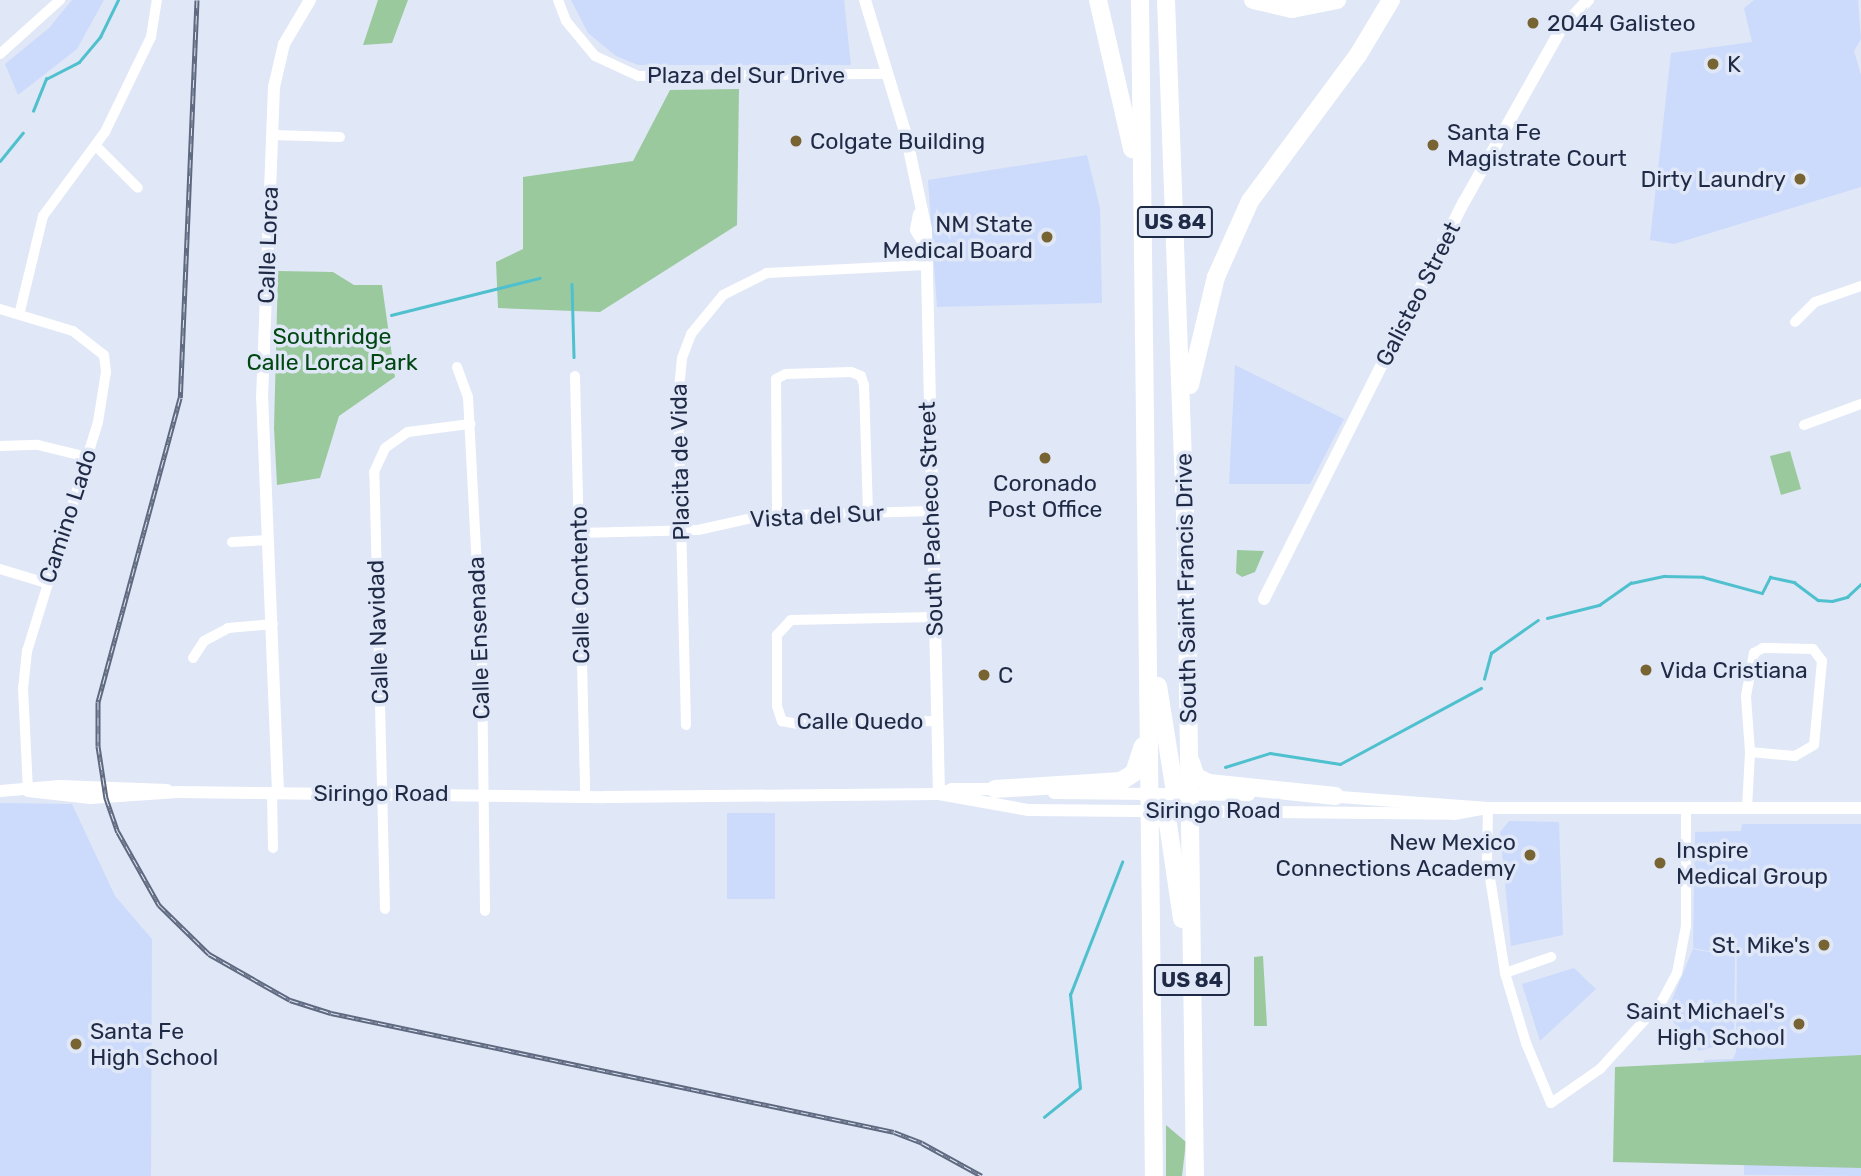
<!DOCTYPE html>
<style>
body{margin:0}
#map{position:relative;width:1861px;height:1176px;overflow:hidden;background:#e0e7f6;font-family:Rubik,sans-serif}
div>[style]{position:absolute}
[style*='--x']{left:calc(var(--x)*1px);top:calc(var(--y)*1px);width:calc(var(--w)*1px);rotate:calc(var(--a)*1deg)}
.built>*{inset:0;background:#ccdbfc}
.green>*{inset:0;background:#9bc99e}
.stream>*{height:2.5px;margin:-1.25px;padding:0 1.25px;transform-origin:1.25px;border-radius:1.25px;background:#4fc0cd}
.street>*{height:10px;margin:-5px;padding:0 5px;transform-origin:5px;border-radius:5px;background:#fff}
.secondary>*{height:12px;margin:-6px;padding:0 6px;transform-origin:6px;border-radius:6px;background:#fff}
.highway>*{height:18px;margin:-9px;padding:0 9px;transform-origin:9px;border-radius:9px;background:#fff}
.rail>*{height:5px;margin-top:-2.5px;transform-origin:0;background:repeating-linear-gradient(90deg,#e0e7f6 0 8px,#5e6980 0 16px);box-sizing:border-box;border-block:2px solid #5e6980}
.dots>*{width:19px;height:19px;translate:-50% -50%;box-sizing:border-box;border:4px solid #e0e7f6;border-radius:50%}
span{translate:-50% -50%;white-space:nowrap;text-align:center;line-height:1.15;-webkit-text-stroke:7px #e0e7f6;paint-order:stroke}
.shield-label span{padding:2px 5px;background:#e0e7f6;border:2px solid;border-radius:5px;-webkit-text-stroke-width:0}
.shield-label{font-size:21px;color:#1e2a46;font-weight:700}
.poi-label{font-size:23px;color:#1e2a46}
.left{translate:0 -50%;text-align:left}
.right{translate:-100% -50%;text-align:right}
.street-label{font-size:23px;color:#1e2a46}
.park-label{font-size:23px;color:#004712}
</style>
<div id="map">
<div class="built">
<i style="clip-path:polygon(72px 0,104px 0,77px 49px,18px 95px,5px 64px,49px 28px)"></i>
<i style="clip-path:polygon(571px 0,844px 0,851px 65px,638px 65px,616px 56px,588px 33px)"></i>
<i style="clip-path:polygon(1754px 0,1858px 0,1861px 39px,1854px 51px,1861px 75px,1861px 187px,1674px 244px,1650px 240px,1671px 53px,1752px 42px,1744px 8px)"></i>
<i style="clip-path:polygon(1087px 155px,1100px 208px,1102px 303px,937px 307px,928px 180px)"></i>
<i style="clip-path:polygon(1235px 365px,1344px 419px,1310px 484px,1229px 484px)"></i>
<i style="clip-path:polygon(0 803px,72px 804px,115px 896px,152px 939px,151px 1176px,0 1176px)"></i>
<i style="clip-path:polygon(727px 813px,775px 813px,775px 899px,727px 899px)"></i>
<i style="clip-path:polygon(1509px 821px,1559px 822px,1563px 935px,1511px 946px,1500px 832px)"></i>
<i style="clip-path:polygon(1742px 824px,1861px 824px,1861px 1176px,1744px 1175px,1744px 1158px,1703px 1067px,1704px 1060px,1733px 1059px,1736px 1052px,1737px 934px,1735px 956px,1693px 948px,1695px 832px,1741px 831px)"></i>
<i style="clip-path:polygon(1693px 949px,1735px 957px,1734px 1041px,1699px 1051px,1666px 1014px)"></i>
<i style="clip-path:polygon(1574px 968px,1596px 989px,1540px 1041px,1522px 984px)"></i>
</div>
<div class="green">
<i style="clip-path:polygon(378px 0,408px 0,392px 43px,363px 45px)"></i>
<i style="clip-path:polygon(739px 89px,737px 225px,600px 312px,498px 308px,496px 262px,523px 249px,523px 177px,633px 161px,670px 90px)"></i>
<i style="clip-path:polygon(278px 271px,333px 272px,354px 285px,382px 285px,395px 377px,339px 416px,320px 478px,277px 485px,274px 428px)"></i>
<i style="clip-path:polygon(1790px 451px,1801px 489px,1781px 495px,1770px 456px)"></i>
<i style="clip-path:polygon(1237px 550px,1264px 551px,1255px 572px,1242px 577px,1236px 573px)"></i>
<i style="clip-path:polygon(1263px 956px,1267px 1026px,1254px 1026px,1254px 957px)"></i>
<i style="clip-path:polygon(1861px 1055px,1861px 1168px,1613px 1162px,1615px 1067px)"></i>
<i style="clip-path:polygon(1166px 1125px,1186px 1142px,1182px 1176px,1166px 1176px)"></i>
</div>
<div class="stream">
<i style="--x:33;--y:111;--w:35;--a:-68"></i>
<i style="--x:46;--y:79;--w:37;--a:-27"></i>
<i style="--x:79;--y:62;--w:33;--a:-50"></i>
<i style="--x:100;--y:37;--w:41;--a:-64.1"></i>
<i style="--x:0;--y:161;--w:36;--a:-51"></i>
<i style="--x:572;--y:284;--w:73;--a:88.4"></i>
<i style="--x:391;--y:315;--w:153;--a:-14"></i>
<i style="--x:1547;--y:618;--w:54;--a:-14"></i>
<i style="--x:1599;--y:605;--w:39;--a:-35"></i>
<i style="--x:1631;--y:583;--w:34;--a:-12"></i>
<i style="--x:1664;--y:576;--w:39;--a:1"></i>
<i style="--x:1703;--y:577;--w:61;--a:15.2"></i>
<i style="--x:1762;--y:593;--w:18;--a:-63"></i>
<i style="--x:1770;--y:577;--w:25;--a:12"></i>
<i style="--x:1794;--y:582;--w:30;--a:37"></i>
<i style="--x:1818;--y:600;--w:14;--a:4"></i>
<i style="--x:1832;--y:601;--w:16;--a:-15"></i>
<i style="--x:1847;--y:597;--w:19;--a:-43"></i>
<i style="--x:1484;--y:679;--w:27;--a:-75"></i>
<i style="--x:1491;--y:653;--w:57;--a:-35.1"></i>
<i style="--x:1225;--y:767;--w:47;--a:-17.3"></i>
<i style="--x:1270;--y:753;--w:71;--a:8.9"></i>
<i style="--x:1340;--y:764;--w:160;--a:-28.3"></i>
<i style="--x:1044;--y:1117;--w:46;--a:-38.9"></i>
<i style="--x:1080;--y:1088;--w:94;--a:-96.1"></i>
<i style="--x:1070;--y:995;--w:143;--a:-68.6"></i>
</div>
<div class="street">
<i style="--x:558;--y:0;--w:22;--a:69"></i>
<i style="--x:566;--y:21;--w:45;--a:50.4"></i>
<i style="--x:595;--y:56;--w:47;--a:24.9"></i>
<i style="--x:638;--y:76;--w:249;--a:-0.5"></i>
<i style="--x:0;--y:54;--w:81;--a:-42"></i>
<i style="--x:272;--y:135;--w:68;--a:1.7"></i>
<i style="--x:96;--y:146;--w:59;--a:45"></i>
<i style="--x:0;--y:309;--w:76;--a:16.8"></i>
<i style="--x:73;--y:331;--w:39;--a:38"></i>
<i style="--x:104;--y:355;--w:17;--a:83"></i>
<i style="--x:106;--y:372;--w:51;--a:99.1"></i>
<i style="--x:98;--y:422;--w:240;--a:107.2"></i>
<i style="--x:27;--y:651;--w:37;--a:96"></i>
<i style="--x:23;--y:688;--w:103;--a:87.2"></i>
<i style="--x:20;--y:311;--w:98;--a:-76.4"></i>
<i style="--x:43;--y:216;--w:104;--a:-53.6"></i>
<i style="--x:105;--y:132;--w:106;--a:-64.2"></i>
<i style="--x:151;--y:37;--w:37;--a:-81"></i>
<i style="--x:1795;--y:322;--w:28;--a:-45"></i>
<i style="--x:1815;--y:302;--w:49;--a:-19.2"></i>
<i style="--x:457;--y:367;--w:32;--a:70"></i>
<i style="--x:468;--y:397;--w:267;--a:87"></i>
<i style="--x:482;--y:664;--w:247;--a:89.3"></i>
<i style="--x:575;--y:376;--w:418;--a:88.6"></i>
<i style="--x:1804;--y:425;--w:61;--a:-20.2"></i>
<i style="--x:0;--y:446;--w:38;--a:-2"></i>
<i style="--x:38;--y:445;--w:50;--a:13.8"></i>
<i style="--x:777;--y:515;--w:136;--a:-90.4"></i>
<i style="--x:776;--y:379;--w:11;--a:-27"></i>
<i style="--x:786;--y:374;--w:65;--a:-1.8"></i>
<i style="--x:851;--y:372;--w:11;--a:22"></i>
<i style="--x:861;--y:376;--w:9;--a:72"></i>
<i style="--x:864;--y:385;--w:128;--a:88.2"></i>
<i style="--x:579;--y:533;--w:119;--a:-1.4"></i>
<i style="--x:698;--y:530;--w:65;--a:-12.5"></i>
<i style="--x:761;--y:516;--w:170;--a:-1.7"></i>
<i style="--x:232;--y:542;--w:34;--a:-3"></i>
<i style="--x:0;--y:569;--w:48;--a:16.9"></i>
<i style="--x:934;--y:617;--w:143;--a:178.8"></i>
<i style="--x:791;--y:620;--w:21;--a:133"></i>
<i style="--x:777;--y:635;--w:71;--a:90"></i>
<i style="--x:777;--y:706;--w:16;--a:72"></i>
<i style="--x:782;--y:721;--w:15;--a:11"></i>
<i style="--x:797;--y:724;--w:140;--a:-1.2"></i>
<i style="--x:193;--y:658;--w:20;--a:-57"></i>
<i style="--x:204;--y:641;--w:27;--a:-28"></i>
<i style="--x:228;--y:628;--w:45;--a:-5.1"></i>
<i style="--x:686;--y:725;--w:326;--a:-91.4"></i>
<i style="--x:678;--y:399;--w:41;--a:-84.4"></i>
<i style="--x:682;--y:358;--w:26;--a:-69"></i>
<i style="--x:691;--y:334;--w:50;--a:-50.6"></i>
<i style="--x:723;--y:295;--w:49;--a:-26.6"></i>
<i style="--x:767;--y:273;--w:158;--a:-2.9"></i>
<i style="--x:272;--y:792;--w:56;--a:89"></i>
<i style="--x:1488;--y:808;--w:51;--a:91.1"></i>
<i style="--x:1487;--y:859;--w:115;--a:81"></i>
<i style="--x:1505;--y:973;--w:73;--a:73.3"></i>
<i style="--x:1526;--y:1043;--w:65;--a:67.4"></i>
<i style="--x:1551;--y:1103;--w:60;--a:-34.8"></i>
<i style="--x:1600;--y:1069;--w:92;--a:-47.6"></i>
<i style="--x:1662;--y:1001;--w:32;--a:-62"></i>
<i style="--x:1677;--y:973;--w:48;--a:-79.2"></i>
<i style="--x:1686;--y:926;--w:118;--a:-90"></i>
<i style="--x:1747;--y:808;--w:56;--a:-86.9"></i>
<i style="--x:1750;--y:752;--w:56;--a:-94.1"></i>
<i style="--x:1746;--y:696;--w:44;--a:-79.5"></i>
<i style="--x:1754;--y:653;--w:10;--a:-29"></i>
<i style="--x:1763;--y:648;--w:50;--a:1.1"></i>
<i style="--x:1813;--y:649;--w:15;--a:53"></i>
<i style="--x:1822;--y:661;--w:84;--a:95.4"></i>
<i style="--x:1814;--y:745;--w:22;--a:150"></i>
<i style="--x:1795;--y:756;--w:45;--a:-174.9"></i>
<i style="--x:385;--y:909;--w:437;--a:-91.4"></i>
<i style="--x:374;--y:472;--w:26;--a:-65"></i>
<i style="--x:385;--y:448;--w:28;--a:-35"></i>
<i style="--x:408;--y:432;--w:63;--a:-7.4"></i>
<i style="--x:1505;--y:973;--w:49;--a:-19.2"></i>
</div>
<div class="secondary">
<i style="--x:865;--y:0;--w:141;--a:73.1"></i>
<i style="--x:906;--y:135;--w:96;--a:78"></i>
<i style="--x:926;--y:229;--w:565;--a:88.68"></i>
<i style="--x:919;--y:214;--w:16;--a:101"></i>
<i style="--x:916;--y:230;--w:15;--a:58"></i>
<i style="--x:1264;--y:599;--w:445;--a:-63.3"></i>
<i style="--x:1464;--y:202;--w:198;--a:-60.7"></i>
<i style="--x:1561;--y:29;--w:40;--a:-47"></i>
<i style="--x:0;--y:791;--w:60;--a:-4.8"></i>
<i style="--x:60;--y:786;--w:107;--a:2.1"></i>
<i style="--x:28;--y:791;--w:63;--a:6.3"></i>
<i style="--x:91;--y:798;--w:86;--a:-4"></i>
<i style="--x:177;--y:792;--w:428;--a:0.7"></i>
<i style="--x:605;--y:797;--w:334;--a:-0.5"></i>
<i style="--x:939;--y:794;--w:90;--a:10.2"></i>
<i style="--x:1028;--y:810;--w:426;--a:0.5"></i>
<i style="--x:1454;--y:814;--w:35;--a:-10"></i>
<i style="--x:278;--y:792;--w:393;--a:-92.3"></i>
<i style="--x:262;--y:399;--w:312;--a:-87.8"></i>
<i style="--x:274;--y:87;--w:44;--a:-76.9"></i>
<i style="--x:284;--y:44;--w:51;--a:-59.4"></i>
<i style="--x:1054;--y:793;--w:195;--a:0.6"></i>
<i style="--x:939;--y:794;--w:14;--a:-21"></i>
<i style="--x:952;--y:789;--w:49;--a:0"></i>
<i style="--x:1327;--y:796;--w:161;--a:4.3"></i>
<i style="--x:1488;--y:808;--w:373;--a:0"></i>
</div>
<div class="highway">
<i style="--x:1098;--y:0;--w:153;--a:77.1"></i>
<i style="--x:1140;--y:0;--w:1176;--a:89.32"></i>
<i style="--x:1166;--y:0;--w:543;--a:87.89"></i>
<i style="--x:1186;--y:543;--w:633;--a:89.19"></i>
<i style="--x:1253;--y:0;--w:40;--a:13"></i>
<i style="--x:1292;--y:9;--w:46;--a:-11.3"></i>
<i style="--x:1190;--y:385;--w:111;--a:-76.5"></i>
<i style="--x:1216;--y:277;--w:83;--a:-65.9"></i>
<i style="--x:1250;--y:201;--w:182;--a:-53.5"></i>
<i style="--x:1358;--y:55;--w:64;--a:-59"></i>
<i style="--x:1158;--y:686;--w:101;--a:80.9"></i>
<i style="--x:1174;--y:786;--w:27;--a:57"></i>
<i style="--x:1191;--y:762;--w:16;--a:72"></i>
<i style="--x:1196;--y:777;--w:14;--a:25"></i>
<i style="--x:1209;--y:783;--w:127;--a:5.9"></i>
<i style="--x:995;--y:789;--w:126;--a:-3.6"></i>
<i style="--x:1121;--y:781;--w:15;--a:-32"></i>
<i style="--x:1134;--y:773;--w:28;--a:-72"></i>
<i style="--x:1150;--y:794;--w:35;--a:59"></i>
<i style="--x:1168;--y:824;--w:96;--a:81.6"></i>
</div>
<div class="rail">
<i style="--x:197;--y:0;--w:398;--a:92.4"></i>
<i style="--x:180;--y:398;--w:315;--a:105.1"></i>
<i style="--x:98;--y:702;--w:44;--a:90"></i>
<i style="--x:98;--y:746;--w:53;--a:81.3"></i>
<i style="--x:106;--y:798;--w:36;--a:71"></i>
<i style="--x:118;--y:832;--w:84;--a:60.7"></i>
<i style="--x:159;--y:905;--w:70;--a:44.4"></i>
<i style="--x:209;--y:954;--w:93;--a:29.6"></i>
<i style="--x:290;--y:1000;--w:43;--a:17.6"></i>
<i style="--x:331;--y:1013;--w:575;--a:11.93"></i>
<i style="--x:894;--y:1132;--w:30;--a:21"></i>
<i style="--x:922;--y:1143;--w:68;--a:28.8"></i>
</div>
<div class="dots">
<i style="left:1533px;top:23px;background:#786332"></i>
<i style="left:1713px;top:64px;background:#786332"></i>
<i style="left:796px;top:141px;background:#786332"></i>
<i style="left:1433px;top:145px;background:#786332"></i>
<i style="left:1800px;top:179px;background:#786332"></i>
<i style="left:1047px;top:237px;background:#786332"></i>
<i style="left:1045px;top:458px;background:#786332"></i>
<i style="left:1646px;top:670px;background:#786332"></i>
<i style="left:984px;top:675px;background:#786332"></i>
<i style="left:1530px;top:855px;background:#786332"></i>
<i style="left:1660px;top:863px;background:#786332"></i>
<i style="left:1824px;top:945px;background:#786332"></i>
<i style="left:1799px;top:1024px;background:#786332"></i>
<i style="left:76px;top:1044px;background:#786332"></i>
</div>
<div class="shield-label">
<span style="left:1175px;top:222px">US 84</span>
<span style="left:1192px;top:980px">US 84</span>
</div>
<div class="poi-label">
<span class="left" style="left:1547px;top:23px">2044 Galisteo</span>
<span class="left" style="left:1727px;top:64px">K</span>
<span class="left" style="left:1447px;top:145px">Santa Fe<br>Magistrate Court</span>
<span class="left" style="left:810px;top:141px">Colgate Building</span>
<span class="right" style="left:1786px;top:179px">Dirty Laundry</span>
<span class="right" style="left:1033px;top:237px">NM State<br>Medical Board</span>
<span style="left:1045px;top:496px">Coronado<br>Post Office</span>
<span class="left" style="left:1660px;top:670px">Vida Cristiana</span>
<span class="left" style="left:998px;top:675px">C</span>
<span class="right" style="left:1516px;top:855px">New Mexico<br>Connections Academy</span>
<span class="left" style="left:1676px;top:863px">Inspire<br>Medical Group</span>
<span class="right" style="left:1810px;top:945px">St. Mike's</span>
<span class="right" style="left:1785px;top:1024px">Saint Michael's<br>High School</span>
<span class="left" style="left:90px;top:1044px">Santa Fe<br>High School</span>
</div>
<div class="street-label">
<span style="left:746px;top:75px">Plaza del Sur Drive</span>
<span style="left:268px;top:245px;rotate:-88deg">Calle Lorca</span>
<span style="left:1418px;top:294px;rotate:-63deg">Galisteo Street</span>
<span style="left:680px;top:462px;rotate:-91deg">Placita de Vida</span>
<span style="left:68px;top:516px;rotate:-72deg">Camino Lado</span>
<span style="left:817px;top:516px;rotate:-3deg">Vista del Sur</span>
<span style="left:931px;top:519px;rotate:-92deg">South Pacheco Street</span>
<span style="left:580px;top:585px;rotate:-91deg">Calle Contento</span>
<span style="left:1186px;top:588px;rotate:-91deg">South Saint Francis Drive</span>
<span style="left:378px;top:632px;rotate:-92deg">Calle Navidad</span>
<span style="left:479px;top:638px;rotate:-92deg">Calle Ensenada</span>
<span style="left:860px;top:721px">Calle Quedo</span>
<span style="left:381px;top:793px">Siringo Road</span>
<span style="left:1213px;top:810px">Siringo Road</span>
</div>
<div class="park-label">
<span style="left:332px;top:349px">Southridge<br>Calle Lorca Park</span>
</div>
</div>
